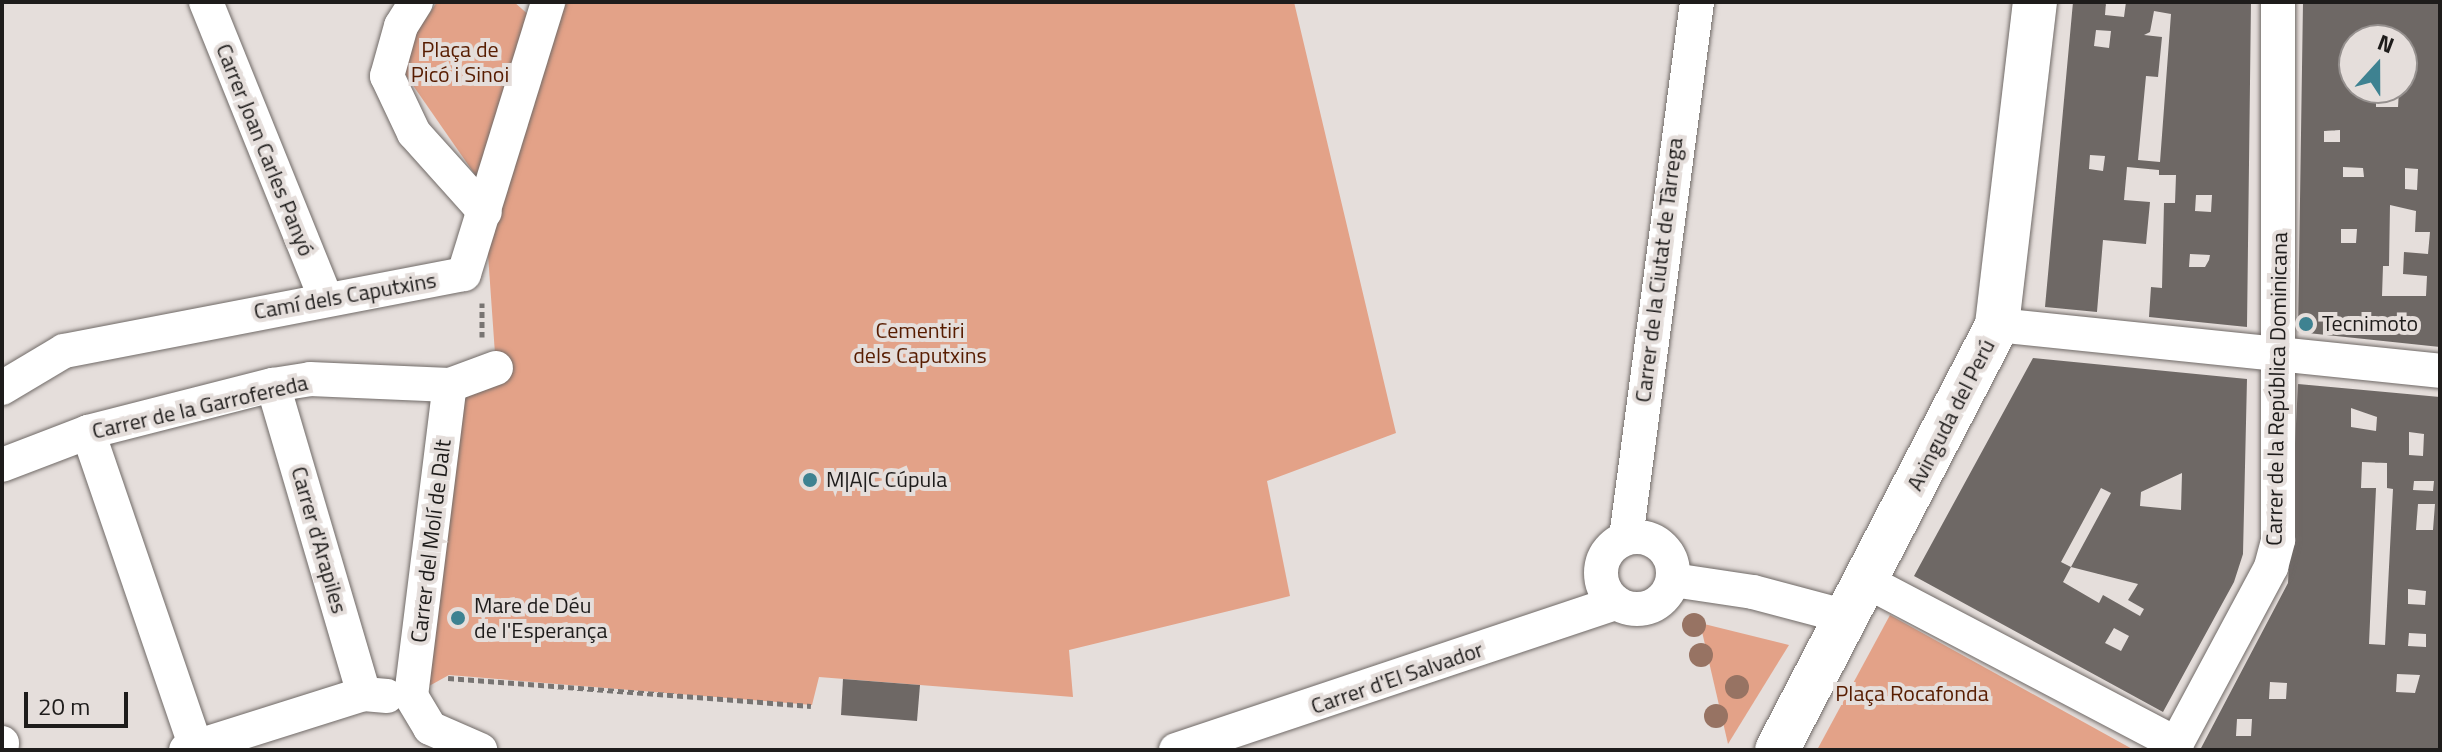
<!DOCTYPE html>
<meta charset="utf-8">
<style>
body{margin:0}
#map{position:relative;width:2442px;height:752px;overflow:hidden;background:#e5dedb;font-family:"Titillium Web",sans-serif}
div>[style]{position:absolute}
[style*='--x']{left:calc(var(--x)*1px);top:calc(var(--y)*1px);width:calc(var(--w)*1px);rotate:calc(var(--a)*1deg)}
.green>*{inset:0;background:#e3a288}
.building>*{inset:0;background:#6e6865}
.path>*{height:5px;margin-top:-2.5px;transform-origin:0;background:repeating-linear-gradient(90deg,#787472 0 6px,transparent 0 10px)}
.roads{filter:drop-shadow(0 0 2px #706a67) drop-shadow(0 0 2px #706a67)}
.street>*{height:34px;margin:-17px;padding:0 17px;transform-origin:17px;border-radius:17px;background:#fff}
.street>.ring{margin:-17px;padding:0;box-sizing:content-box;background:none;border:34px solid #fff;border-radius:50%}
.secondary>*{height:44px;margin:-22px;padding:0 22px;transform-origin:22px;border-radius:22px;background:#fff}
.trees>*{width:24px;height:24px;margin:-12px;border-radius:50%;background:#977363}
.dots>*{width:22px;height:22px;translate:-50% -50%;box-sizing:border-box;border:4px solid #e5dedb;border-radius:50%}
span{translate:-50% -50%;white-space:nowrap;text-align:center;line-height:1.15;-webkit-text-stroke:8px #e5dedb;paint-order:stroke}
.park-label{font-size:22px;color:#571c00}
.street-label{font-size:22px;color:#1e1c1b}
.poi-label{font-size:22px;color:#1e1c1b}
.left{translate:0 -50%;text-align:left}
.frame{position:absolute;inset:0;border:4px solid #1e1c1b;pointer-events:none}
.north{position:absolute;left:2338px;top:24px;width:80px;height:80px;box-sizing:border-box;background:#e5dedb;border:2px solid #95908e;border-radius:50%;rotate:21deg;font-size:22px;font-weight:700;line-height:32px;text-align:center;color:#1e1c1b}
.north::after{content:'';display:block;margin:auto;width:28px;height:36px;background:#3e8291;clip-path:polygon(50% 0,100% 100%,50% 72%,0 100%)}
.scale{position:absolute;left:24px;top:692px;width:104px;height:36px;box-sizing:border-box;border:4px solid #1e1c1b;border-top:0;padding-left:10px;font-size:24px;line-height:28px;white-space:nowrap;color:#1e1c1b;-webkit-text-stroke:6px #e5dedb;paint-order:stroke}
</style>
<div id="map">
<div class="green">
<i style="clip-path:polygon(437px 2px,514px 2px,530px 16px,478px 179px,403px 71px,407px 47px)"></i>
<i style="clip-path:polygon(548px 2px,1294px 2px,1396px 433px,1267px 481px,1290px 596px,1069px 650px,1073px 697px,819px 677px,812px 705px,449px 675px,411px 696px,450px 385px,496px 368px,485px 212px)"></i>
<i style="clip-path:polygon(1890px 615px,2134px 750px,1817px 750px)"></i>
<i style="clip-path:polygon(1700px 623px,1789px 645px,1728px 744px)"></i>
</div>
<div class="building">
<i style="clip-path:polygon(evenodd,2073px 2px,2106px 2px,2105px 15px,2124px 17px,2126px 2px,2251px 2px,2247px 327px,2149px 317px,2151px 287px,2162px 288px,2164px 203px,2175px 203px,2176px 175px,2159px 175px,2159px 170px,2127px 167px,2124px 200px,2150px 202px,2146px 244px,2103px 240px,2097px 312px,2045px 307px,2073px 2px,2154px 11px,2171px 14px,2160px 162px,2138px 160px,2146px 76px,2158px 77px,2162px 37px,2144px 35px,2150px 32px,2154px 11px,2073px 2px,2096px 30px,2111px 31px,2109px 48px,2094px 46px,2096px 30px,2073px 2px,2090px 155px,2105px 156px,2103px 171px,2089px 169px,2090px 155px,2073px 2px,2196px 195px,2212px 195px,2211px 212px,2195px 211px,2196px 195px,2073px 2px,2190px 254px,2210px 255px,2209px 260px,2205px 267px,2189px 267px,2190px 254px)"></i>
<i style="clip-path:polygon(evenodd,2303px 2px,2440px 2px,2440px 347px,2298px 332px,2303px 2px,2354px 40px,2402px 40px,2398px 107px,2376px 107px,2376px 88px,2354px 88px,2354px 40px,2303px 2px,2340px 130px,2340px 142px,2324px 142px,2324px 131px,2340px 130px,2303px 2px,2343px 167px,2363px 168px,2364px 177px,2343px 177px,2343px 167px,2303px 2px,2405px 168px,2418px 169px,2417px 190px,2405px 189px,2405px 168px,2303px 2px,2390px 205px,2416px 211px,2415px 232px,2430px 232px,2428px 254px,2404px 252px,2403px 274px,2427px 276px,2426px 296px,2382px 296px,2383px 266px,2389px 266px,2390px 205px,2303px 2px,2341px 229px,2357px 229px,2356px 243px,2341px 243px,2341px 229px)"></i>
<i style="clip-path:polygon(evenodd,2033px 358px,2247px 379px,2243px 554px,2234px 582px,2163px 712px,1914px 576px,2033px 358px,2182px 473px,2181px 510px,2140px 506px,2141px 492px,2182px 473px,2033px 358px,2101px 488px,2111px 493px,2071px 567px,2061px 562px,2101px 488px,2033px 358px,2071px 567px,2138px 584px,2128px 600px,2144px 609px,2140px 616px,2103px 595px,2099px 603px,2063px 582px,2071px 567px,2033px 358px,2114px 628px,2129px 636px,2121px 651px,2105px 643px,2114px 628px)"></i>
<i style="clip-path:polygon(evenodd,2298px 384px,2440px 397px,2440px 750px,2200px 750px,2288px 583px,2298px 384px,2351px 408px,2377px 417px,2376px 431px,2351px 427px,2351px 408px,2298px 384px,2409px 432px,2424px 434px,2423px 456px,2409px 455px,2409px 432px,2298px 384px,2362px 462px,2387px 463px,2387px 488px,2393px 489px,2385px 645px,2369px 644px,2376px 488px,2361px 488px,2362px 462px,2298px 384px,2414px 481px,2434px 481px,2433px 491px,2413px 490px,2414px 481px,2298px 384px,2418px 504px,2435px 504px,2433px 530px,2416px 530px,2418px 504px,2298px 384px,2408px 589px,2426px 591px,2425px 605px,2408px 604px,2408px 589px,2298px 384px,2409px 633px,2426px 634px,2426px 647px,2408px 646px,2409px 633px,2298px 384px,2397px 674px,2420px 675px,2415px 693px,2396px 692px,2397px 674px,2298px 384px,2270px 682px,2287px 683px,2286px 699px,2269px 699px,2270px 682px,2298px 384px,2237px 719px,2252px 719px,2251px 736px,2236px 736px,2237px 719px)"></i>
<i style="clip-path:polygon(843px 679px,920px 685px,917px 721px,841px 715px)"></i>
</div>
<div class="path">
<i style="--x:482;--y:337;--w:34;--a:-90"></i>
<i style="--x:448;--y:678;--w:364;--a:4.4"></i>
</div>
<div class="roads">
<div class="street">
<i style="--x:206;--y:2;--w:318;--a:68"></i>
<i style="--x:416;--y:2;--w:28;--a:122"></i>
<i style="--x:401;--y:26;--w:52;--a:105.6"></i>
<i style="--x:387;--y:76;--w:63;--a:64.7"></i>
<i style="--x:414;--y:133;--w:106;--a:48.1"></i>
<i style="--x:1997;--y:325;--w:445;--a:5.9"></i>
<i style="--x:273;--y:385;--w:322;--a:73.6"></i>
<i style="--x:2;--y:388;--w:72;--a:-30.8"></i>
<i style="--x:64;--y:351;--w:407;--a:-10.9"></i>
<i style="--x:464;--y:274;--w:285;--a:-72.8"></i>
<i style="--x:88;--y:432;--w:333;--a:71.1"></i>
<i style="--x:2;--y:465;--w:92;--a:-21"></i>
<i style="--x:88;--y:432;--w:191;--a:-14.3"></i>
<i style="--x:273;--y:385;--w:37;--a:-9"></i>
<i style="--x:310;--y:379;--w:140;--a:2.5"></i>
<i style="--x:450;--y:385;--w:49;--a:-20.3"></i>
<i class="ring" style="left:1601px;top:537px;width:38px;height:38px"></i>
<i style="--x:1626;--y:538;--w:541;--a:-82.45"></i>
<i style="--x:1673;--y:580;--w:81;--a:8.5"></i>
<i style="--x:1753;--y:592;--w:97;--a:14.9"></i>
<i style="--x:1866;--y:581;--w:351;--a:27.7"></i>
<i style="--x:411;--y:696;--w:313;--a:-82.9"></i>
<i style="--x:411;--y:696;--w:37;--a:59"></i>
<i style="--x:430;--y:728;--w:55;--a:23.7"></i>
<i style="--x:2;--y:743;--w:1;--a:90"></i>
<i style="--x:186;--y:750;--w:187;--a:-17.5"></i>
<i style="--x:364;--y:694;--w:23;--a:5"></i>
<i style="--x:1176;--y:750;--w:464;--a:-18.5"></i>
<i style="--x:2173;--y:750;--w:208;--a:-61.8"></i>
<i style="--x:2271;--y:567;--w:28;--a:-75"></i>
<i style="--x:2278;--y:540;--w:538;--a:-90"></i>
</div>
<div class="secondary">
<i style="--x:1777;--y:750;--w:479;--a:-62.6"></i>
<i style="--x:1997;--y:325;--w:325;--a:-83.3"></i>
</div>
</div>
<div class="trees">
<i style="left:1694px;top:625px"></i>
<i style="left:1701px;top:655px"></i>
<i style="left:1737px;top:687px"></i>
<i style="left:1716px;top:716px"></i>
</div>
<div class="dots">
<i style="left:2306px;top:324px;background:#3e8291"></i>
<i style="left:810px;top:480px;background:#3e8291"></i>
<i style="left:458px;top:618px;background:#3e8291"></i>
</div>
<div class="park-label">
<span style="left:460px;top:62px">Plaça de<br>Picó i Sinoi</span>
<span style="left:920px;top:343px">Cementiri<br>dels Caputxins</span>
<span style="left:1912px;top:694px">Plaça Rocafonda</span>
</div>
<div class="street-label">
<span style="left:265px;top:150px;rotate:68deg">Carrer Joan Carles Panyó</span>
<span style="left:1659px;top:270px;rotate:-83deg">Carrer de la Ciutat de Tàrrega</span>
<span style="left:345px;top:296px;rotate:-10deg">Camí dels Caputxins</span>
<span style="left:2277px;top:389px;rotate:-89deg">Carrer de la República Dominicana</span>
<span style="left:200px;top:407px;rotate:-13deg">Carrer de la Garrofereda</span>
<span style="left:1951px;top:415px;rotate:-63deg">Avinguda del Perú</span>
<span style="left:319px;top:540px;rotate:74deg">Carrer d'Arapiles</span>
<span style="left:431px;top:541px;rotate:-83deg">Carrer del Molí de Dalt</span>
<span style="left:1397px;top:678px;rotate:-19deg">Carrer d'El Salvador</span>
</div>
<div class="poi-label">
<span class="left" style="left:2322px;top:324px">Tecnimoto</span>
<span class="left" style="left:826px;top:480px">M|A|C Cúpula</span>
<span class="left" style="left:474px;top:618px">Mare de Déu<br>de l'Esperança</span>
</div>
<div class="frame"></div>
<div class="north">N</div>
<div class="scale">20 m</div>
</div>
